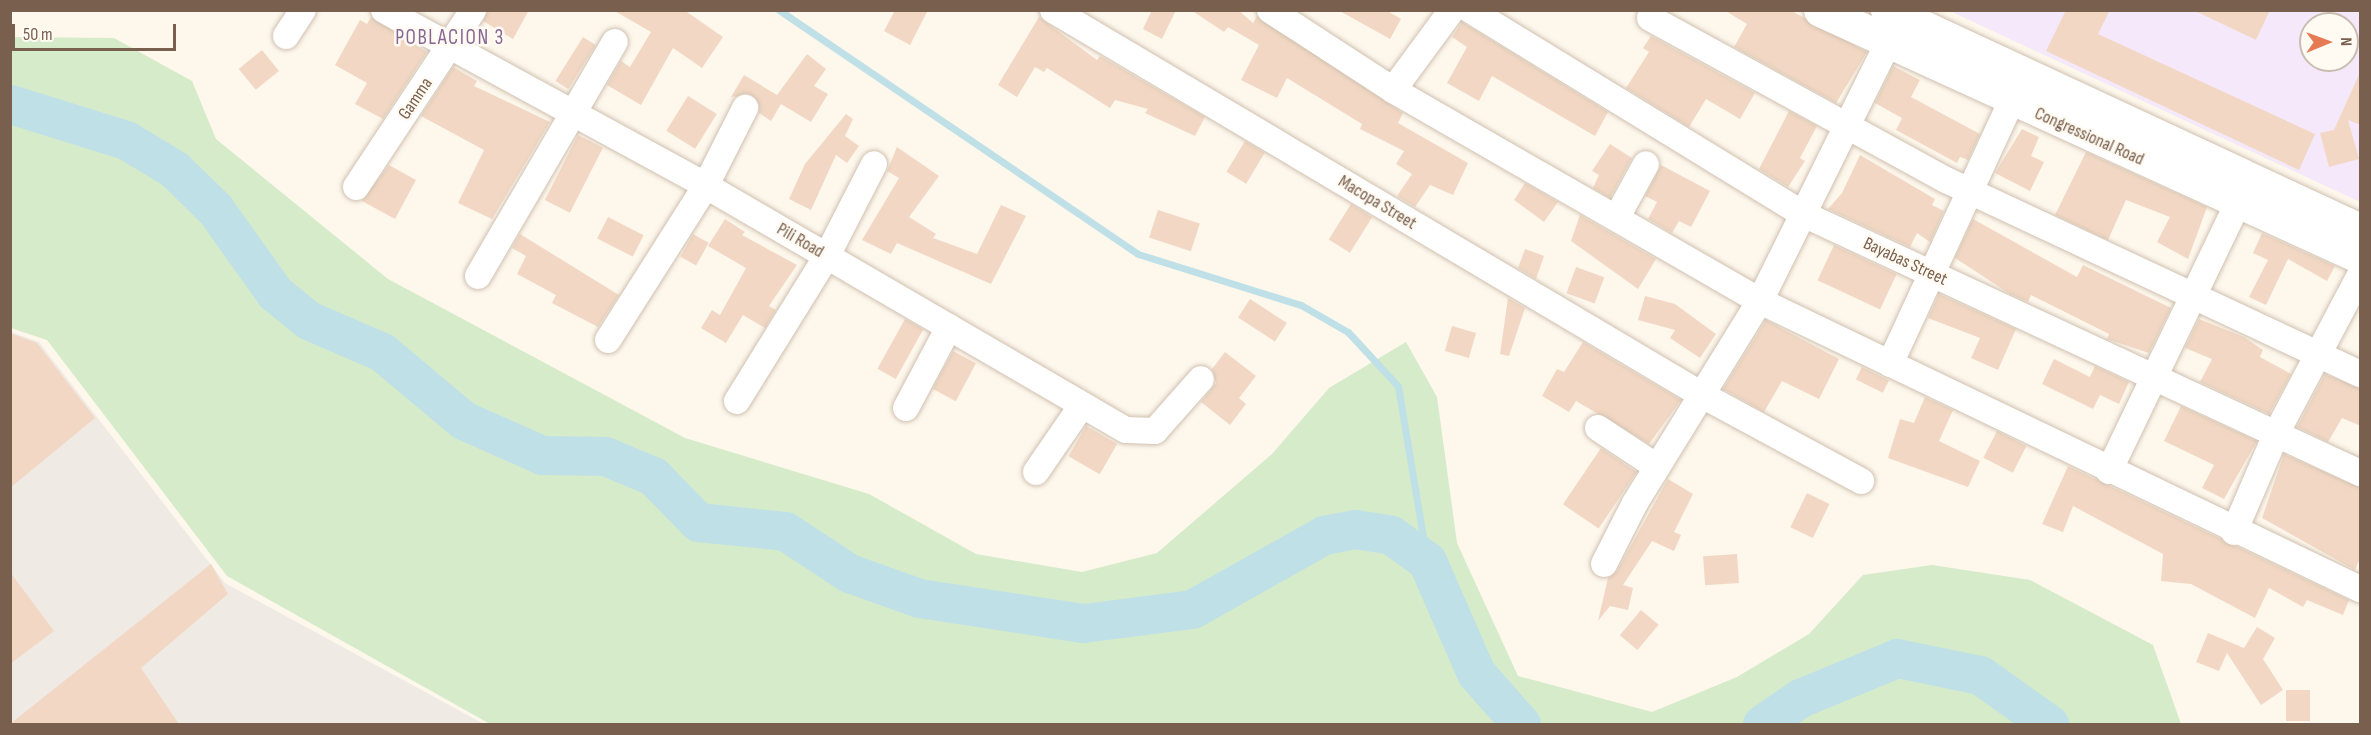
<!DOCTYPE html>
<html>
<head>
<meta charset="utf-8">
<style>
	body { margin:0 }
	#map { position:relative; width:2371px; height:735px; overflow:hidden; background:#fdf7ec; font-family:"Sofia Sans Condensed",sans-serif }
	div>[style] { position:absolute }
	[style*='--x'] { left:calc(var(--x)*1px); top:calc(var(--y)*1px); width:calc(var(--w)*1px); rotate:calc(var(--a)*1deg) }
	.industrial>* { inset:0; background:#efeae4 }
	.education>* { inset:0; background:#f4e8fa }
	.green>* { inset:0; background:#d6ebc9 }
	.stream>* { height:7px; margin:-3.5px; padding:0 3.5px; transform-origin:3.5px; border-radius:3.5px; background:#c0e0e7 }
	.river>* { height:39px; margin:-19.5px; padding:0 19.5px; transform-origin:19.5px; border-radius:19.5px; background:#c0e0e7 }
	.building>* { inset:0; background:#f2d8c4; transform-origin:0 0 }
	.roads { filter:drop-shadow(0 0 2px #d0c0b0) drop-shadow(0 0 2px #d0c0b0) }
	.street>* { height:26px; margin:-13px; padding:0 13px; transform-origin:13px; border-radius:13px; background:#fff }
	.secondary>* { height:33px; margin:-16.5px; padding:0 16.5px; transform-origin:16.5px; border-radius:16.5px; background:#fff }
	span { translate:-50% -50%; white-space:nowrap; text-align:center; line-height:1.15; -webkit-text-stroke:5px #fffbf3; paint-order:stroke }
	.street-label { font-size:18px; color:#795f4e }
	.quarter-label { font-size:21px; color:#876694; letter-spacing:1.5px }
	.frame { position:absolute; inset:0; border:12px solid #795f4e; pointer-events:none }
	.north { position:absolute; left:2299px; top:12px; width:60px; height:60px; box-sizing:border-box; background:#fffbf3; border:2px solid #c9bdb1; border-radius:50%; rotate:89deg; font-size:16px; font-weight:700; line-height:24px; text-align:center; color:#795f4e }
	.north::after { content:''; display:block; margin:auto; width:21px; height:27px; background:#e57a53; clip-path:polygon(50% 0,100% 100%,50% 72%,0 100%) }
	.scale { position:absolute; left:12px; top:24px; width:164px; height:27px; box-sizing:border-box; border:3px solid #795f4e; border-top:0; padding-left:8px; font-size:18px; line-height:21px; white-space:nowrap; color:#795f4e; -webkit-text-stroke:4px #fffbf3; paint-order:stroke }
</style>
</head>
<body>
<div id="map">
	<div class="industrial">
		<div style="clip-path:polygon(11px 332px,39px 342px,225px 583px,484px 724px,11px 724px)"></div>
	</div>
	<div class="education">
		<div style="clip-path:polygon(evenodd,1950px 11px,2360px 11px,2360px 202px,1950px 11px,2311px 24px,2347px 24px,2347px 60px,2311px 60px,2311px 24px)"></div>
	</div>
	<div class="green">
		<div style="clip-path:polygon(10px 37px,114px 38px,192px 81px,216px 139px,388px 279px,685px 438px,869px 494px,976px 554px,1082px 572px,1157px 553px,1272px 454px,1329px 388px,1406px 342px,1437px 397px,1457px 543px,1518px 676px,1652px 712px,1737px 677px,1809px 634px,1863px 575px,1932px 565px,2030px 580px,2153px 645px,2181px 724px,490px 724px,227px 576px,47px 340px,11px 328px)"></div>
	</div>
	<div class="stream">
		<div style="--x:779;--y:10;--w:434;--a:34.2"></div>
		<div style="--x:1138;--y:254;--w:171;--a:17.4"></div>
		<div style="--x:1301;--y:305;--w:54;--a:29.9"></div>
		<div style="--x:1348;--y:332;--w:74;--a:47.2"></div>
		<div style="--x:1398;--y:386;--w:177;--a:80.6"></div>
	</div>
	<div class="river">
		<div style="--x:10;--y:104;--w:121;--a:17.2"></div>
		<div style="--x:126;--y:140;--w:56;--a:31.1"></div>
		<div style="--x:174;--y:169;--w:57;--a:44.3"></div>
		<div style="--x:215;--y:209;--w:103;--a:54.5"></div>
		<div style="--x:275;--y:293;--w:43;--a:39.3"></div>
		<div style="--x:308;--y:320;--w:81;--a:23.4"></div>
		<div style="--x:382;--y:352;--w:106;--a:40"></div>
		<div style="--x:463;--y:420;--w:86;--a:23.9"></div>
		<div style="--x:542;--y:455;--w:63;--a:0.9"></div>
		<div style="--x:605;--y:456;--w:52;--a:22.6"></div>
		<div style="--x:653;--y:476;--w:64;--a:45.6"></div>
		<div style="--x:698;--y:522;--w:87;--a:5.9"></div>
		<div style="--x:785;--y:531;--w:77;--a:33.3"></div>
		<div style="--x:849;--y:573;--w:74;--a:19.7"></div>
		<div style="--x:919;--y:598;--w:166;--a:8.7"></div>
		<div style="--x:1083;--y:623;--w:110;--a:-7.3"></div>
		<div style="--x:1192;--y:609;--w:151;--a:-29.3"></div>
		<div style="--x:1324;--y:535;--w:32;--a:-11"></div>
		<div style="--x:1355;--y:529;--w:36;--a:9"></div>
		<div style="--x:1391;--y:535;--w:44;--a:35.8"></div>
		<div style="--x:1427;--y:561;--w:122;--a:66.4"></div>
		<div style="--x:1476;--y:673;--w:68;--a:48.6"></div>
		<div style="--x:1762;--y:724;--w:46;--a:-34.4"></div>
		<div style="--x:1800;--y:698;--w:105;--a:-22.4"></div>
		<div style="--x:1897;--y:658;--w:85;--a:11.6"></div>
		<div style="--x:1980;--y:675;--w:85;--a:35.4"></div>
	</div>
	<div class="building">
		<div style="clip-path:polygon(488px 10px,529px 10px,513px 39px,483px 21px)"></div>
		<div style="clip-path:polygon(613px 10px,684px 10px,723px 37px,702px 68px,673px 48px,641px 105px,607px 85px,621px 61px,630px 67px,651px 32px)"></div>
		<div style="clip-path:polygon(895px 10px,928px 10px,910px 45px,884px 31px)"></div>
		<div style="clip-path:polygon(1152px 10px,1176px 10px,1162px 39px,1143px 29px)"></div>
		<div style="clip-path:polygon(1191px 10px,1238px 10px,1253px 23px,1257px 16px,1403px 113px,1398px 123px,1468px 163px,1453px 195px,1430px 185px,1415px 207px,1397px 196px,1412px 174px,1396px 164px,1404px 151px,1360px 129px,1362px 124px,1287px 78px,1277px 98px,1241px 80px,1259px 45px,1228px 27px,1224px 32px)"></div>
		<div style="clip-path:polygon(1338px 10px,1386px 10px,1401px 19px,1390px 39px)"></div>
		<div style="clip-path:polygon(1724px 10px,1790px 10px,1867px 52px,1836px 103px,1734px 47px,1747px 24px)"></div>
		<div style="clip-path:polygon(2066px 10px,2110px 10px,2098px 34px,2315px 134px,2299px 170px,2046px 51px)"></div>
		<div style="clip-path:polygon(2193px 10px,2270px 10px,2256px 40px)"></div>
		<div style="clip-path:polygon(371px 17px,427px 52px,383px 119px,355px 104px,367px 83px,335px 65px,360px 20px,367px 24px)"></div>
		<div style="clip-path:polygon(1039px 17px,1097px 60px,1100px 56px,1205px 117px,1195px 136px,1145px 113px,1148px 109px,1115px 100px,1110px 108px,1047px 68px,1044px 72px,1035px 67px,1017px 97px,998px 85px)"></div>
		<div style="clip-path:polygon(1462px 22px,1608px 112px,1595px 136px,1492px 76px,1479px 101px,1447px 83px,1467px 47px,1452px 37px)"></div>
		<div style="clip-path:polygon(1651px 36px,1755px 93px,1740px 119px,1706px 99px,1689px 127px,1626px 88px,1649px 52px,1643px 48px)"></div>
		<div style="left:583px;top:37px;width:15px;height:52px;rotate:32deg"></div>
		<div style="left:262px;top:50px;width:27px;height:30px;rotate:51deg"></div>
		<div style="clip-path:polygon(807px 54px,826px 69px,814px 86px,828px 94px,811px 122px,781px 104px,771px 121px,759px 113px,752px 95px,731px 97px,744px 75px,777px 95px)"></div>
		<div style="clip-path:polygon(1893px 66px,1920px 80px,1911px 97px,1980px 134px,1968px 160px,1960px 157px,1957px 163px,1896px 130px,1902px 118px,1875px 103px)"></div>
		<div style="clip-path:polygon(453px 67px,477px 81px,474px 86px,550px 122px,492px 219px,458px 203px,484px 150px,421px 116px)"></div>
		<div style="clip-path:polygon(2361px 70px,2361px 125px,2348px 120px,2359px 159px,2329px 167px,2320px 133px,2334px 130px)"></div>
		<div style="left:688px;top:96px;width:34px;height:41px;rotate:32deg"></div>
		<div style="clip-path:polygon(1789px 111px,1817px 126px,1800px 158px,1805px 161px,1788px 187px,1759px 169px)"></div>
		<div style="clip-path:polygon(846px 114px,853px 119px,845px 136px,859px 146px,847px 163px,836px 155px,811px 210px,789px 199px,805px 164px)"></div>
		<div style="clip-path:polygon(2022px 129px,2039px 137px,2031px 156px,2044px 162px,2030px 191px,1995px 173px)"></div>
		<div style="left:578px;top:135px;width:28px;height:73px;rotate:27deg"></div>
		<div style="left:1245px;top:141px;width:23px;height:36px;rotate:31deg"></div>
		<div style="clip-path:polygon(1610px 144px,1632px 158px,1610px 198px,1593px 188px,1599px 175px,1592px 171px)"></div>
		<div style="clip-path:polygon(897px 147px,939px 176px,909px 217px,936px 234px,933px 238px,977px 254px,1001px 205px,1026px 216px,991px 284px,897px 243px,891px 254px,862px 240px,899px 178px,887px 171px)"></div>
		<div style="clip-path:polygon(2086px 152px,2207px 207px,2188px 259px,2157px 242px,2170px 217px,2126px 200px,2108px 240px,2055px 215px)"></div>
		<div style="clip-path:polygon(1860px 155px,1935px 199px,1932px 205px,1944px 211px,1930px 242px,1917px 233px,1910px 247px,1828px 209px,1842px 193px)"></div>
		<div style="clip-path:polygon(389px 165px,416px 180px,395px 219px,362px 201px)"></div>
		<div style="clip-path:polygon(1661px 165px,1710px 191px,1691px 227px,1679px 221px,1672px 233px,1648px 219px,1657px 202px,1645px 196px)"></div>
		<div style="clip-path:polygon(1525px 183px,1558px 202px,1544px 222px,1514px 200px)"></div>
		<div style="left:1351px;top:204px;width:25px;height:42px;rotate:32deg"></div>
		<div style="left:1158px;top:210px;width:44px;height:29px;rotate:18deg"></div>
		<div style="clip-path:polygon(1580px 215px,1656px 259px,1638px 289px,1571px 241px)"></div>
		<div style="left:608px;top:217px;width:40px;height:24px;rotate:27deg"></div>
		<div style="clip-path:polygon(725px 219px,745px 232px,742px 235px,797px 265px,769px 306px,776px 310px,765px 328px,743px 315px,726px 343px,701px 328px,712px 310px,720px 315px,746px 268px,708px 246px)"></div>
		<div style="clip-path:polygon(1973px 219px,2077px 277px,2083px 265px,2171px 308px,2149px 353px,2107px 339px,2109px 334px,2031px 295px,2028px 302px,2010px 294px,1955px 258px)"></div>
		<div style="clip-path:polygon(2262px 233px,2335px 266px,2327px 281px,2288px 259px,2266px 305px,2249px 297px,2268px 260px,2253px 253px)"></div>
		<div style="clip-path:polygon(520px 234px,619px 295px,598px 327px,552px 303px,556px 295px,517px 274px,526px 256px,512px 248px)"></div>
		<div style="left:693px;top:234px;width:18px;height:26px;rotate:29deg"></div>
		<div style="left:1834px;top:245px;width:69px;height:39px;rotate:25deg"></div>
		<div style="clip-path:polygon(1525px 249px,1544px 256px,1536px 279px,1518px 268px)"></div>
		<div style="left:1576px;top:267px;width:30px;height:28px;rotate:20deg"></div>
		<div style="clip-path:polygon(1939px 294px,2016px 329px,1998px 370px,1971px 358px,1980px 338px,1928px 318px)"></div>
		<div style="clip-path:polygon(1645px 296px,1675px 304px,1716px 334px,1700px 358px,1670px 338px,1675px 330px,1638px 320px)"></div>
		<div style="clip-path:polygon(1508px 298px,1525px 308px,1509px 356px,1500px 354px)"></div>
		<div style="left:1250px;top:299px;width:44px;height:22px;rotate:33deg"></div>
		<div style="left:905px;top:319px;width:21px;height:57px;rotate:29deg"></div>
		<div style="clip-path:polygon(2199px 319px,2244px 337px,2263px 350px,2260px 357px,2291px 374px,2269px 414px,2200px 382px,2212px 359px,2185px 348px)"></div>
		<div style="clip-path:polygon(1766px 320px,1839px 359px,1819px 399px,1782px 381px,1764px 412px,1723px 389px)"></div>
		<div style="left:1452px;top:326px;width:25px;height:26px;rotate:16deg"></div>
		<div style="clip-path:polygon(10px 333px,37px 343px,95px 418px,10px 488px)"></div>
		<div style="clip-path:polygon(1583px 342px,1681px 400px,1649px 444px,1576px 401px,1569px 412px,1542px 396px,1557px 369px,1564px 372px)"></div>
		<div style="left:953px;top:351px;width:26px;height:43px;rotate:28deg"></div>
		<div style="clip-path:polygon(1225px 352px,1256px 376px,1239px 398px,1246px 404px,1230px 425px,1201px 402px,1216px 383px,1212px 369px)"></div>
		<div style="clip-path:polygon(2054px 359px,2090px 377px,2095px 366px,2129px 382px,2119px 404px,2100px 395px,2093px 409px,2042px 384px)"></div>
		<div style="left:1862px;top:367px;width:30px;height:14px;rotate:26deg"></div>
		<div style="clip-path:polygon(2325px 374px,2361px 389px,2361px 426px,2342px 418px,2328px 442px,2297px 427px)"></div>
		<div style="clip-path:polygon(1925px 397px,1953px 410px,1939px 441px,1980px 461px,1968px 487px,1888px 458px,1900px 419px,1914px 423px)"></div>
		<div style="clip-path:polygon(2181px 406px,2257px 441px,2224px 499px,2202px 488px,2214px 465px,2164px 441px)"></div>
		<div style="left:1086px;top:426px;width:36px;height:35px;rotate:30deg"></div>
		<div style="left:1997px;top:431px;width:33px;height:30px;rotate:27deg"></div>
		<div style="left:1601px;top:448px;width:43px;height:68px;rotate:34deg"></div>
		<div style="clip-path:polygon(2284px 454px,2361px 488px,2361px 556px,2355px 570px,2262px 518px)"></div>
		<div style="clip-path:polygon(2068px 466px,2349px 600px,2343px 615px,2307px 600px,2303px 607px,2269px 588px,2255px 618px,2191px 584px,2161px 581px,2163px 554px,2073px 506px,2063px 532px,2042px 524px)"></div>
		<div style="clip-path:polygon(1668px 479px,1693px 494px,1674px 532px,1681px 535px,1674px 551px,1652px 541px,1623px 585px,1633px 588px,1628px 610px,1610px 606px,1598px 621px,1608px 578px,1617px 571px)"></div>
		<div style="left:1807px;top:493px;width:25px;height:38px;rotate:26deg"></div>
		<div style="left:1737px;top:554px;width:29px;height:34px;rotate:86deg"></div>
		<div style="clip-path:polygon(211px 564px,228px 594px,141px 668px,179px 724px,10px 724px)"></div>
		<div style="clip-path:polygon(10px 572px,54px 631px,10px 664px)"></div>
		<div style="left:1641px;top:610px;width:23px;height:33px;rotate:40deg"></div>
		<div style="clip-path:polygon(2257px 627px,2275px 638px,2263px 659px,2283px 690px,2261px 705px,2227px 653px,2219px 671px,2196px 662px,2208px 633px,2244px 648px)"></div>
		<div style="left:2286px;top:690px;width:24px;height:31px"></div>
	</div>
	<div class="roads">
		<div class="street">
			<div style="--x:384;--y:10;--w:355;--a:28.6"></div>
			<div style="--x:696;--y:180;--w:497;--a:30.2"></div>
			<div style="--x:1126;--y:430;--w:29;--a:2"></div>
			<div style="--x:1155;--y:431;--w:69;--a:-48.5"></div>
			<div style="--x:1053;--y:10;--w:755;--a:30.68"></div>
			<div style="--x:1702;--y:395;--w:181;--a:28.4"></div>
			<div style="--x:1270;--y:10;--w:147;--a:33"></div>
			<div style="--x:1393;--y:90;--w:423;--a:29.9"></div>
			<div style="--x:1760;--y:301;--w:666;--a:25.64"></div>
			<div style="--x:1470;--y:10;--w:391;--a:31.5"></div>
			<div style="--x:1803;--y:214;--w:614;--a:24.94"></div>
			<div style="--x:1650;--y:18;--w:337;--a:28.7"></div>
			<div style="--x:1946;--y:180;--w:457;--a:25.1"></div>
			<div style="--x:286;--y:36;--w:31;--a:-57"></div>
			<div style="--x:1393;--y:90;--w:99;--a:-53.6"></div>
			<div style="--x:356;--y:187;--w:212;--a:-56.5"></div>
			<div style="--x:1617;--y:217;--w:60;--a:-61.3"></div>
			<div style="--x:478;--y:276;--w:271;--a:-59.7"></div>
			<div style="--x:608;--y:340;--w:181;--a:-57.6"></div>
			<div style="--x:705;--y:187;--w:89;--a:-63.1"></div>
			<div style="--x:1890;--y:364;--w:289;--a:-65.2"></div>
			<div style="--x:737;--y:401;--w:171;--a:-58.2"></div>
			<div style="--x:827;--y:256;--w:103;--a:-62.9"></div>
			<div style="--x:906;--y:408;--w:92;--a:-62"></div>
			<div style="--x:1598;--y:428;--w:71;--a:33.5"></div>
			<div style="--x:2109;--y:471;--w:297;--a:-64.3"></div>
			<div style="--x:1036;--y:472;--w:81;--a:-55.5"></div>
			<div style="--x:2234;--y:532;--w:109;--a:-66.7"></div>
			<div style="--x:2277;--y:432;--w:178;--a:-62.1"></div>
			<div style="--x:1604;--y:564;--w:68;--a:-63.1"></div>
			<div style="--x:1635;--y:503;--w:238;--a:-58.3"></div>
			<div style="--x:1760;--y:301;--w:306;--a:-63.6"></div>
		</div>
		<div class="secondary">
			<div style="--x:1820;--y:10;--w:594;--a:24.58"></div>
			<div style="--x:1887;--y:10;--w:522;--a:24.94"></div>
		</div>
	</div>
	<div class="street-label">
		<span style="left:416px;top:99px;rotate:-56deg">Gamma</span>
		<span style="left:2089px;top:137px;rotate:24deg">Congressional Road</span>
		<span style="left:1377px;top:203px;rotate:31deg">Macopa Street</span>
		<span style="left:800px;top:241px;rotate:30deg">Pili Road</span>
		<span style="left:1905px;top:262px;rotate:25deg">Bayabas Street</span>
	</div>
	<div class="quarter-label">
		<span style="left:450px;top:38px">POBLACION 3</span>
	</div>
	<div class="frame"></div>
	<div class="north">N</div>
	<div class="scale">50 m</div>
</div>
</body>
</html>
